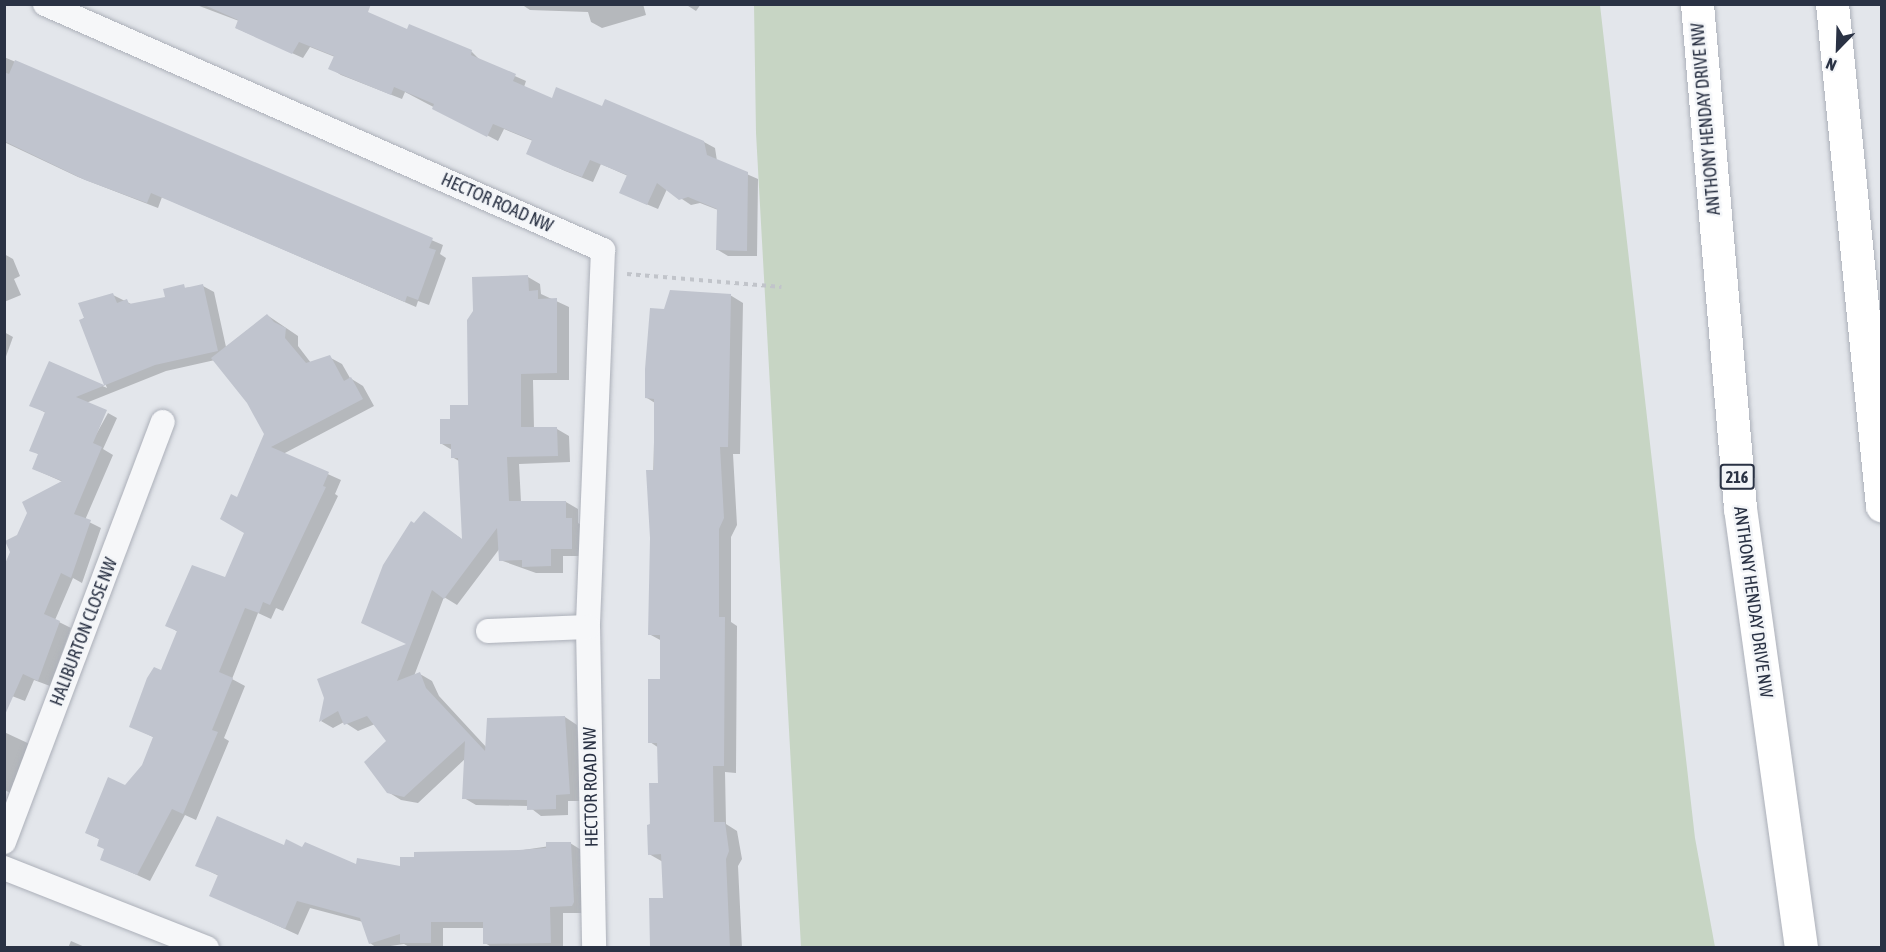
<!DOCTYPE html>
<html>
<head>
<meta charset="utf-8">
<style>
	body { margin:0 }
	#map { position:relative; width:1886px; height:952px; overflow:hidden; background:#e3e6eb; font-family:"Asap Condensed",sans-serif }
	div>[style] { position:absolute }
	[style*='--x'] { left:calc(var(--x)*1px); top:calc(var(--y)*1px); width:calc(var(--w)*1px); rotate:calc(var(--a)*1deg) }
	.green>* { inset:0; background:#c7d5c4 }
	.shadow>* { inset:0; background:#0003 }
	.building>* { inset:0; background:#c0c4ce }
	.path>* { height:4px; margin-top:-2px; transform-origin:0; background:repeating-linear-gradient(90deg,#c1c4ca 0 4.5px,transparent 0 9px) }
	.roads { filter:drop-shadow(0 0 2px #acb0b9) drop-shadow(0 0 2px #acb0b9) }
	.minor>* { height:24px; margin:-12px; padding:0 12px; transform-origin:12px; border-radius:12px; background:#f6f7f9 }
	.highway>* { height:33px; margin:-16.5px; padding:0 16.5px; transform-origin:16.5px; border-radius:16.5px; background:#fff }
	span { translate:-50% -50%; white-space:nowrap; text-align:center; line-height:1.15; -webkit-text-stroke:5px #f3f5f8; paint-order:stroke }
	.shield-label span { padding:2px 4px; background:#f3f5f8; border:2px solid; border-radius:4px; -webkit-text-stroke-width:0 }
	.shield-label { font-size:16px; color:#2a3244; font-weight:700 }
	.street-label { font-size:18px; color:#2a3244 }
	.frame { position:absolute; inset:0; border:6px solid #2a3244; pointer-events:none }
	.north { position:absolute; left:1808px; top:18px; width:60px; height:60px; -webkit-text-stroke:4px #f3f5f8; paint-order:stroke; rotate:203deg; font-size:16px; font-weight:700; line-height:24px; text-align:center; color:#2a3244 }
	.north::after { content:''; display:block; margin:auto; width:21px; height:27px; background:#2a3244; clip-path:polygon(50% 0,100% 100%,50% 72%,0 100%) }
</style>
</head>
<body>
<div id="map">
	<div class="green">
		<div style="clip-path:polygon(754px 5px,1600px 5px,1695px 838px,1715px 947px,801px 947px,756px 133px)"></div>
	</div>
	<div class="shadow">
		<div style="clip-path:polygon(194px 4px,346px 4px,408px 31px,410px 26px,472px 52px,481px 61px,526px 81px,524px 87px,553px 100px,603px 108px,704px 142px,715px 148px,717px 161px,758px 179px,757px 256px,728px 256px,718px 250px,718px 210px,700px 203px,691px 205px,667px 189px,658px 209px,632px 198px,628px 176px,601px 164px,593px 182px,565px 171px,528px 154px,533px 141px,504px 129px,498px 141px,405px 92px,402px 99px,341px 75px,330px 68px,335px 57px,310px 47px,303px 58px,236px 28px,239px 21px)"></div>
		<div style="clip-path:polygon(521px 4px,643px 4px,646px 15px,602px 28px,591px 22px,588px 12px,530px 10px)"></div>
		<div style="clip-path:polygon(685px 4px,701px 4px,696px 11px)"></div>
		<div style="clip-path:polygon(4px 57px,443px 245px,440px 254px,446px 258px,429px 305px,418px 301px,416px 307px,162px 197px,158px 208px,78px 177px,4px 142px)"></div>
		<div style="clip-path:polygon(4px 254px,13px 259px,20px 276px,14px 279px,21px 295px,4px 302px)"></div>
		<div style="clip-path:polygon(528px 277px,540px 284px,541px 294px,569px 307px,569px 380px,533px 380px,534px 429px,557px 429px,569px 436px,570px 462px,519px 464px,521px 502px,566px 502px,578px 509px,578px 523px,584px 527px,584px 556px,563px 556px,563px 573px,536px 573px,500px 560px,500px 548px,457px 605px,444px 597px,414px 676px,420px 674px,432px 681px,439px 696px,487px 748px,565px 717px,577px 725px,582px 801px,568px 801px,568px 815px,541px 816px,528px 806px,476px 805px,464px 798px,466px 758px,418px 803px,401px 800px,388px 792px,388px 741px,375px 724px,358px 731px,344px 722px,333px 728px,321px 721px,408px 644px,415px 525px,424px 513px,463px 540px,459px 461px,452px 457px,452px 450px,442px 444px,452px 420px,470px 407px)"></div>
		<div style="clip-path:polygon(203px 286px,214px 292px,226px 347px,267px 315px,298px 336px,298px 346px,311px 363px,329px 357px,342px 364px,350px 378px,363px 386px,374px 406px,283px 454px,341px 480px,335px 494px,338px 496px,283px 611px,276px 608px,271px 619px,258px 613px,232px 679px,245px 686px,224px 738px,229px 741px,196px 820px,185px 815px,150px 881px,102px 859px,106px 850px,101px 840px,87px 833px,143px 766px,155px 738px,131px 726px,162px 672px,178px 632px,167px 625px,226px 579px,246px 532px,238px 499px,266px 434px,248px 402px,215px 360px,166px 371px,86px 403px,88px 449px,108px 413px,117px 418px,103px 449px,113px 455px,85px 520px,101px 528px,82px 583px,73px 578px,55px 620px,71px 628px,50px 686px,34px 680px,25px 701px,4px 693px,19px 536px,63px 482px,34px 469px,40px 455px,31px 450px,46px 413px,31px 405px,50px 362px,107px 388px,80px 321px,113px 295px,133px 305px,166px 298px,165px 290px)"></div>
		<div style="clip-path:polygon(730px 295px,743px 303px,740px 454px,733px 454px,737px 525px,731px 537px,731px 622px,737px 626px,736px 773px,725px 772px,726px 824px,737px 831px,742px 859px,738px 866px,742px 948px,652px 948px,665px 899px,663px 862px,649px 854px,651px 784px,660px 784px,659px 748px,650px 742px,661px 680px,662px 641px,649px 634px,655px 403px,647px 398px,665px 311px)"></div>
		<div style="clip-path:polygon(4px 332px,13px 337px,4px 362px)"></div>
		<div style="clip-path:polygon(4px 732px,34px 746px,13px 794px,4px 790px)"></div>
		<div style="clip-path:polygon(570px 843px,583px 851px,585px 913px,563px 913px,563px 948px,493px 948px,485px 943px,485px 928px,443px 928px,443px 948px,411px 948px,404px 944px,377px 948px,370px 943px,363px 922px,310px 908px,298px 935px,211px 895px,219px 876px,197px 865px,285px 847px,357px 866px,402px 868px)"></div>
		<div style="clip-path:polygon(71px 941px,87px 948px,68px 948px)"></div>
	</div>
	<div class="building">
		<div style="clip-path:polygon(202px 4px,371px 4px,368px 12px,407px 29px,409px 24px,472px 50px,471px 55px,516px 74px,513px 81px,552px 98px,556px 87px,602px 106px,605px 99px,704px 141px,707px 155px,748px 172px,747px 251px,716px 250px,717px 209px,688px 197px,679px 200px,657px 183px,647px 205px,619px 193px,627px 175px,590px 160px,582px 177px,553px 166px,526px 154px,532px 140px,493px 124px,487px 137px,432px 109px,434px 104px,394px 87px,391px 95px,328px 69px,334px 56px,299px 42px,292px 54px,235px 28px,238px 20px)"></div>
		<div style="clip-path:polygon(15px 60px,433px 238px,429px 248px,436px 250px,418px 300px,407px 296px,405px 302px,151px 193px,147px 203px,85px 180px,4px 141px,4px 72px,9px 74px)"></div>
		<div style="clip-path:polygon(528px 275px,529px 291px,538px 290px,538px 299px,557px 298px,557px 373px,521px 374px,521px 427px,557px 427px,558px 456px,507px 457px,509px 501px,566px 501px,566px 518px,572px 518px,572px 549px,551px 549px,551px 566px,522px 567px,522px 560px,499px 561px,497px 528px,444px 599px,432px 590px,397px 681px,420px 672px,426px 688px,485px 751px,487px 718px,565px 716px,570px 794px,556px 795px,556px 809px,527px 810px,527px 800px,462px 799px,465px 741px,404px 797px,387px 793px,364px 762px,386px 741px,367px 716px,344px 725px,338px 711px,319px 722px,324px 698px,317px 679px,406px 644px,361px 623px,383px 565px,411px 521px,414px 523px,424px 511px,462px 539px,458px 458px,451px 458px,451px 444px,440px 444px,440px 419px,450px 419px,450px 405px,468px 405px,467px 320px,473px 311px,472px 277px)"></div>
		<div style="clip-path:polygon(184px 284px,185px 288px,203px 284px,218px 351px,155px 365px,76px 397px,107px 410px,93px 443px,102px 447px,74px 514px,91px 520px,71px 578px,61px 573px,44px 614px,60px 621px,38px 681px,23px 674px,4px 717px,4px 566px,10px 552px,5px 541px,17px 535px,27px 513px,22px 502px,62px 481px,32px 469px,38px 454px,29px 451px,45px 412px,29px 406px,49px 361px,104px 385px,79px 320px,84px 318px,78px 303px,113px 293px,117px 303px,127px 299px,129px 304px,165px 297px,163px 289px)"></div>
		<div style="clip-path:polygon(670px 290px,731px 294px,728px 447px,720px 447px,724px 518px,719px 529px,719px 617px,725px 617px,724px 766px,713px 766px,714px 822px,725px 822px,729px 851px,726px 859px,730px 948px,650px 948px,649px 898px,663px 898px,661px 854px,648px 855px,647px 825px,650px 824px,649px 783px,658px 783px,657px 743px,648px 743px,648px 679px,660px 679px,660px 635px,648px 635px,650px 538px,646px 470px,654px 470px,654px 399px,645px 398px,645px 369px,650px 308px,664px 309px)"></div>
		<div style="clip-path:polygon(267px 314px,274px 322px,286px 328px,285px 338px,306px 363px,330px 355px,344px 381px,351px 377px,363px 399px,271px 447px,329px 472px,323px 486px,326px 487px,270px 605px,263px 602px,259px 613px,245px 608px,219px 672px,233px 678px,212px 730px,218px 732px,183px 814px,172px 809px,137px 875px,100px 860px,104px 849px,97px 846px,99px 839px,85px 833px,108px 777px,125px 785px,142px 765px,153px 737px,129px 727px,147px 678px,154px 667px,161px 670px,177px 631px,165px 626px,192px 565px,225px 577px,244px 533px,220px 519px,231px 494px,237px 497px,264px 434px,247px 403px,211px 358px)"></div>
		<div style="clip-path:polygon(217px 816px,284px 845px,286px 839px,302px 847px,305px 842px,356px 864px,357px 858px,400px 866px,400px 857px,414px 857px,414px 852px,519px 850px,546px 848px,546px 842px,571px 842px,574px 902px,572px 906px,550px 907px,551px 943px,483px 944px,483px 922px,431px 922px,431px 943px,400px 943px,400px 934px,369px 944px,360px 918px,297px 901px,285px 929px,209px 896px,218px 875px,195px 866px)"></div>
	</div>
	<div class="path">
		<div style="--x:627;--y:274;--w:155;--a:4.8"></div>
	</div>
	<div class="roads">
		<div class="minor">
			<div style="--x:45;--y:4;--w:610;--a:23.79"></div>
			<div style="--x:603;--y:250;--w:377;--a:92.3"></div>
			<div style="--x:588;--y:627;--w:321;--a:88.9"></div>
			<div style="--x:488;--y:631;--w:100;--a:-2.3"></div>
			<div style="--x:4;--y:842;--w:449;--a:-69.3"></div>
			<div style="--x:4;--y:868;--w:218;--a:21.5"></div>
		</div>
		<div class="highway">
			<div style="--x:1697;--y:4;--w:506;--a:85.12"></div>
			<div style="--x:1740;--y:508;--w:444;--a:82.1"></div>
			<div style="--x:1832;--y:4;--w:504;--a:84.31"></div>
		</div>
	</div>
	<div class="shield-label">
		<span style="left:1737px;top:477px">216</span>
	</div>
	<div class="street-label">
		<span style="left:1706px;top:119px;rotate:-95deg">ANTHONY HENDAY DRIVE NW</span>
		<span style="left:497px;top:203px;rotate:24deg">HECTOR ROAD NW</span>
		<span style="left:1753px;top:602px;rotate:82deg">ANTHONY HENDAY DRIVE NW</span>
		<span style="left:84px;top:632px;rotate:-69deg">HALIBURTON CLOSE NW</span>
		<span style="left:591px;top:787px;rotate:-91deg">HECTOR ROAD NW</span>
	</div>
	<div class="frame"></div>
	<div class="north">N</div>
</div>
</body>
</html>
